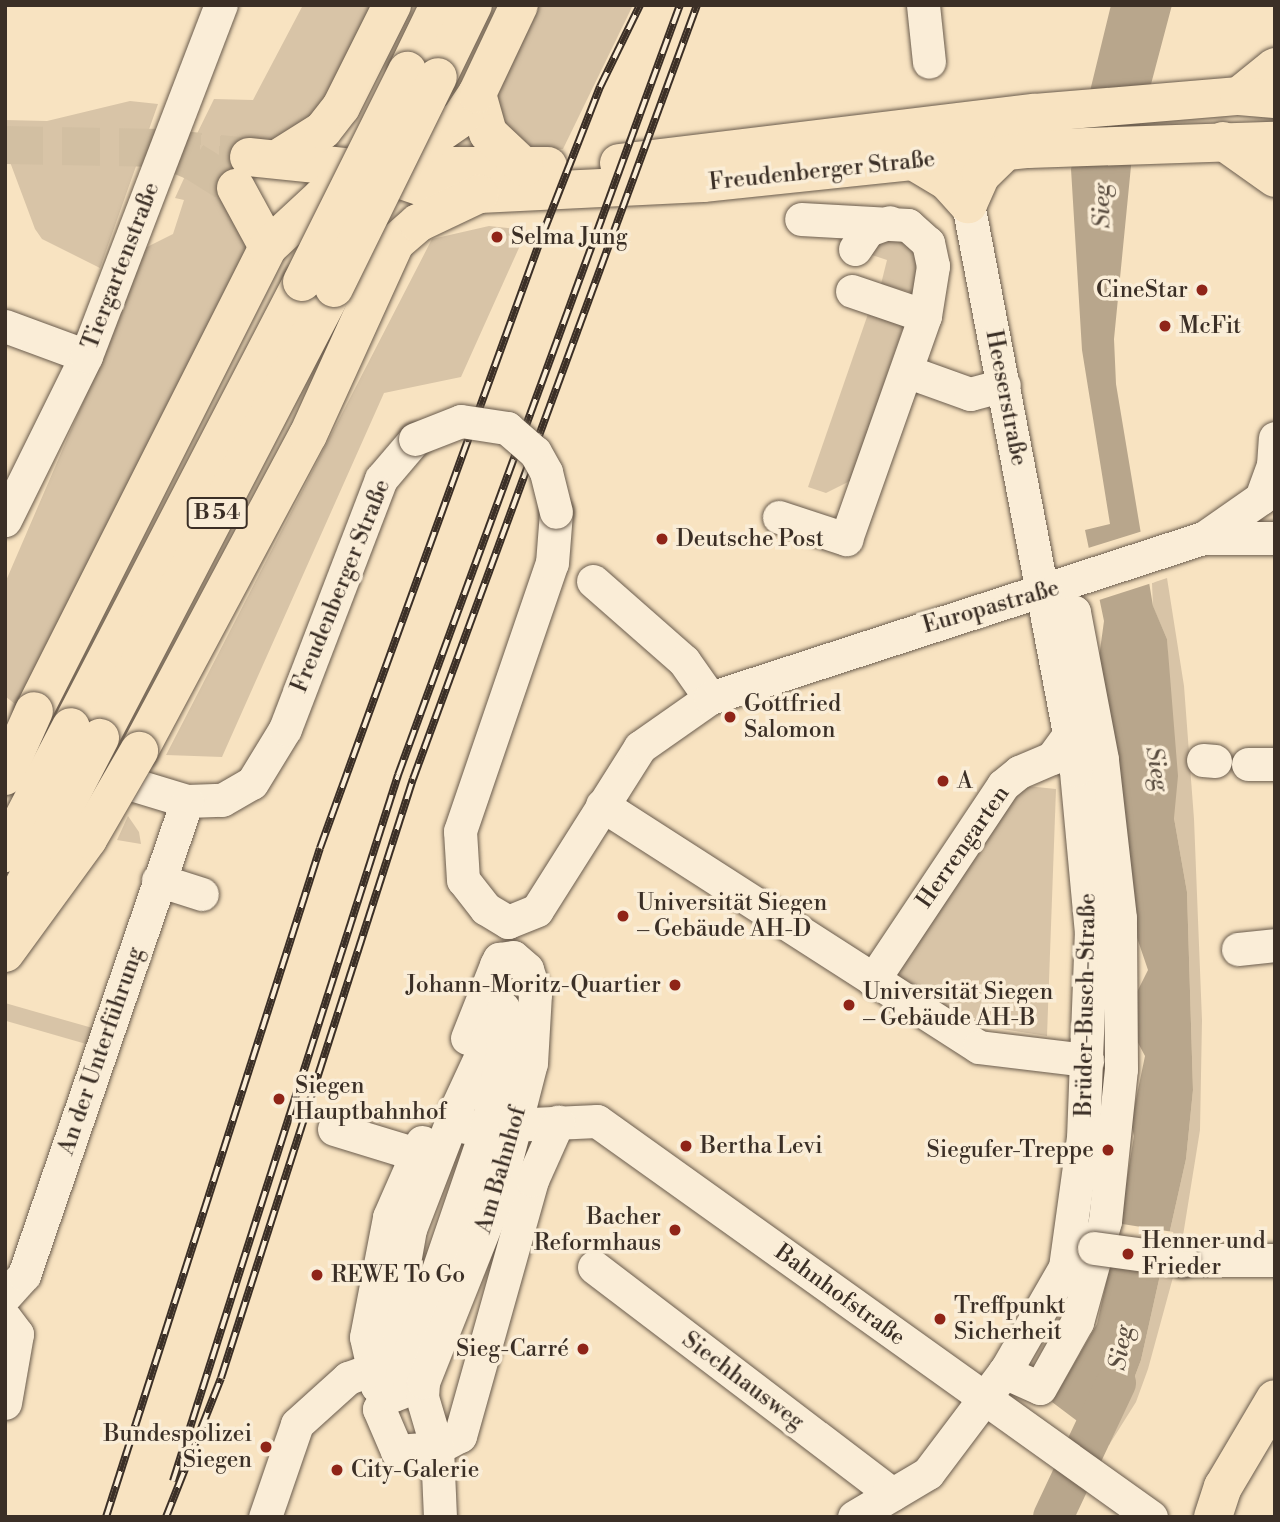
<!DOCTYPE html>
<html>
<head>
<meta charset="utf-8">
<style>
	body { margin:0 }
	#map { position:relative; width:1280px; height:1522px; overflow:hidden; background:#f8e3c1; font-family:"Libre Bodoni",serif }
	div>[style] { position:absolute }
	[style*='--x'] { left:calc(var(--x)*1px); top:calc(var(--y)*1px); width:calc(var(--w)*1px); rotate:calc(var(--a)*1deg) }
	.green>* { inset:0; background:#d8c4a7; transform-origin:0 0 }
	.water>* { inset:0; background:#b8a68c }
	.pier>* { inset:0; background:#f8e3c1; transform-origin:0 0 }
	.river>* { height:40px; margin:-20px; padding:0 20px; transform-origin:20px; border-radius:20px; background:#b8a68c }
	.major-tunnel>* { height:38px; margin-top:-19px; transform-origin:0; background:repeating-linear-gradient(90deg,#d2bfa2 0 38px,transparent 0 57px) }
	.highway-tunnel>* { height:38px; margin-top:-19px; transform-origin:0; background:repeating-linear-gradient(90deg,#d2bfa2 0 38px,transparent 0 57px) }
	.roads { filter:drop-shadow(0 0 2px #6a5c4d) drop-shadow(0 0 2px #6a5c4d) }
	.minor>* { height:33px; margin:-16.5px; padding:0 16.5px; transform-origin:16.5px; border-radius:16.5px; background:#faedd7 }
	.major>* { height:38px; margin:-19px; padding:0 19px; transform-origin:19px; border-radius:19px; background:#f8e3c1 }
	.highway>* { height:38px; margin:-19px; padding:0 19px; transform-origin:19px; border-radius:19px; background:#f8e3c1 }
	.rail>* { height:8px; margin-top:-4px; transform-origin:0; background:repeating-linear-gradient(90deg,#faedd7 0 16px,#3b2f26 0 32px); box-sizing:border-box; border-block:2px solid #3b2f26 }
	.bridges { filter:drop-shadow(0 0 2px #6a5c4d) drop-shadow(0 0 2px #6a5c4d) }
	.minor-bridge>* { height:33px; margin:-16.5px; padding:0 16.5px; transform-origin:16.5px; border-radius:16.5px; background:#faedd7 }
	.highway-bridge>* { height:38px; margin:-19px; padding:0 19px; transform-origin:19px; border-radius:19px; background:#f8e3c1 }
	.dots>* { width:19px; height:19px; translate:-50% -50%; box-sizing:border-box; border:4px solid #faedd7; border-radius:50% }
	span { translate:-50% -50%; white-space:nowrap; text-align:center; line-height:1.15; -webkit-text-stroke:7px #faedd7; paint-order:stroke }
	.shield-label span { padding:2px 5px; background:#faedd7; border:2px solid; border-radius:5px; -webkit-text-stroke-width:0 }
	.shield-label { font-size:21px; color:#3b2f26; font-weight:700 }
	.street-label { font-size:23px; color:#3b2f26 }
	.poi-label { font-size:23px; color:#3b2f26 }
	.left { translate:0 -50%; text-align:left }
	.right { translate:-100% -50%; text-align:right }
	.water-label { font-size:24px; color:#5a4d40; font-style:italic }
	.frame { position:absolute; inset:0; border:7px solid #3b2f26; pointer-events:none }
</style>
</head>
<body>
<div id="map">
	<div class="green">
		<div style="clip-path:polygon(303px 5px,374px 5px,308px 136px,256px 146px,227px 206px,249px 248px,20px 708px,5px 696px,5px 583px,102px 358px,143px 249px,173px 234px,184px 200px,175px 198px,191px 163px,187px 154px,214px 99px,253px 100px)"></div>
		<div style="clip-path:polygon(538px 5px,633px 5px,563px 149px,533px 148px,503px 123px,496px 91px)"></div>
		<div style="clip-path:polygon(130px 101px,158px 104px,100px 268px,42px 239px,35px 229px,10px 162px,5px 162px,5px 120px,47px 121px)"></div>
		<div style="clip-path:polygon(489px 226px,527px 230px,461px 377px,384px 393px,222px 757px,166px 755px,432px 239px)"></div>
		<div style="clip-path:polygon(880px 240px,905px 240px,919px 259px,913px 293px,881px 284px,887px 260px,869px 254px)"></div>
		<div style="clip-path:polygon(869px 311px,903px 324px,903px 328px,850px 481px,826px 493px,808px 487px)"></div>
		<div style="clip-path:polygon(1167px 578px,1184px 686px,1194px 819px,1202px 1020px,1200px 1130px,1181px 1248px,1148px 1369px,1136px 1402px,1109px 1445px,1141px 1360px,1186px 1159px,1193px 1090px,1187px 892px,1174px 818px,1167px 639px,1153px 607px,1152px 583px)"></div>
		<div style="clip-path:polygon(1017px 785px,1056px 789px,1047px 1036px,962px 1023px,889px 979px)"></div>
		<div style="clip-path:polygon(128px 816px,139px 832px,141px 844px,117px 840px)"></div>
		<div style="left:5px;top:1003px;width:92px;height:17px;rotate:16deg"></div>
	</div>
	<div class="water">
		<div style="clip-path:polygon(1111px 5px,1172px 5px,1132px 156px,1114px 339px,1116px 384px,1153px 606px,1167px 639px,1178px 776px,1174px 818px,1187px 892px,1193px 1090px,1186px 1159px,1141px 1360px,1109px 1445px,1052px 1402px,1097px 1324px,1120px 1220px,1134px 1136px,1131px 1123px,1145px 1056px,1136px 1039px,1135px 996px,1148px 970px,1130px 917px,1098px 665px,1104px 621px,1085px 530px,1110px 524px,1082px 350px,1071px 169px)"></div>
	</div>
	<div class="pier">
		<div style="clip-path:polygon(1146px 530px,1155px 582px,1096px 601px,1085px 549px)"></div>
		<div style="left:1116px;top:1223px;width:58px;height:44px;rotate:9deg"></div>
	</div>
	<div class="river">
		<div style="--x:1053;--y:1517;--w:148;--a:-64.8"></div>
	</div>
	<div class="major-tunnel">
		<div style="--x:5;--y:145;--w:157;--a:1.1"></div>
		<div style="--x:162;--y:148;--w:87;--a:5.9"></div>
	</div>
	<div class="highway-tunnel">
		<div style="--x:162;--y:148;--w:34;--a:23"></div>
		<div style="--x:193;--y:161;--w:51;--a:32.1"></div>
	</div>
	<div class="roads">
		<div class="minor">
			<div style="--x:923;--y:5;--w:57;--a:84"></div>
			<div style="--x:855;--y:249;--w:23;--a:-56"></div>
			<div style="--x:868;--y:230;--w:23;--a:-20"></div>
			<div style="--x:852;--y:291;--w:77;--a:18.9"></div>
			<div style="--x:5;--y:326;--w:86;--a:20.3"></div>
			<div style="--x:906;--y:371;--w:68;--a:19.8"></div>
			<div style="--x:970;--y:394;--w:35;--a:-15"></div>
			<div style="--x:779;--y:517;--w:71;--a:18.2"></div>
			<div style="--x:846;--y:539;--w:237;--a:-70.5"></div>
			<div style="--x:925;--y:316;--w:51;--a:-80.9"></div>
			<div style="--x:933;--y:266;--w:24;--a:-102"></div>
			<div style="--x:928;--y:243;--w:27;--a:-138"></div>
			<div style="--x:908;--y:225;--w:107;--a:-176.8"></div>
			<div style="--x:5;--y:520;--w:183;--a:-63.7"></div>
			<div style="--x:86;--y:356;--w:376;--a:-69"></div>
			<div style="--x:1205;--y:537;--w:68;--a:-34.9"></div>
			<div style="--x:1261;--y:498;--w:35;--a:-70"></div>
			<div style="--x:1273;--y:465;--w:27;--a:-86"></div>
			<div style="--x:593;--y:581;--w:121;--a:41.3"></div>
			<div style="--x:684;--y:661;--w:45;--a:54.9"></div>
			<div style="--x:1203;--y:760;--w:12;--a:5"></div>
			<div style="--x:1248;--y:764;--w:27;--a:0"></div>
			<div style="--x:98;--y:774;--w:93;--a:16.9"></div>
			<div style="--x:187;--y:801;--w:35;--a:-2"></div>
			<div style="--x:222;--y:800;--w:34;--a:-30"></div>
			<div style="--x:252;--y:783;--w:63;--a:-58.6"></div>
			<div style="--x:285;--y:729;--w:268;--a:-69"></div>
			<div style="--x:381;--y:479;--w:52;--a:-49.6"></div>
			<div style="--x:602;--y:805;--w:448;--a:32.7"></div>
			<div style="--x:979;--y:1047;--w:109;--a:6.9"></div>
			<div style="--x:158;--y:880;--w:46;--a:17.7"></div>
			<div style="--x:508;--y:922;--w:31;--a:-22"></div>
			<div style="--x:537;--y:910;--w:193;--a:-57.7"></div>
			<div style="--x:640;--y:747;--w:85;--a:-35"></div>
			<div style="--x:710;--y:698;--w:518;--a:-17.98"></div>
			<div style="--x:1203;--y:538;--w:72;--a:0"></div>
			<div style="--x:508;--y:922;--w:26;--a:-149"></div>
			<div style="--x:486;--y:909;--w:37;--a:-128"></div>
			<div style="--x:463;--y:880;--w:49;--a:-93.5"></div>
			<div style="--x:460;--y:831;--w:283;--a:-71.1"></div>
			<div style="--x:552;--y:563;--w:51;--a:-85.5"></div>
			<div style="--x:1238;--y:949;--w:37;--a:-6"></div>
			<div style="--x:873;--y:980;--w:234;--a:-56.3"></div>
			<div style="--x:1003;--y:785;--w:21;--a:-39"></div>
			<div style="--x:1019;--y:772;--w:36;--a:-23"></div>
			<div style="--x:1052;--y:758;--w:31;--a:-54"></div>
			<div style="--x:467;--y:1038;--w:79;--a:-68.3"></div>
			<div style="--x:496;--y:965;--w:7;--a:-63"></div>
			<div style="--x:499;--y:959;--w:14;--a:-8"></div>
			<div style="--x:466;--y:1127;--w:131;--a:-2.6"></div>
			<div style="--x:597;--y:1121;--w:681;--a:35.56"></div>
			<div style="--x:334;--y:1129;--w:86;--a:17"></div>
			<div style="--x:1182;--y:1260;--w:93;--a:0"></div>
			<div style="--x:594;--y:1267;--w:375;--a:37.3"></div>
			<div style="--x:5;--y:1296;--w:28;--a:-48"></div>
			<div style="--x:24;--y:1275;--w:501;--a:-71.02"></div>
			<div style="--x:5;--y:1318;--w:20;--a:53"></div>
			<div style="--x:17;--y:1334;--w:70;--a:99.9"></div>
			<div style="--x:1004;--y:1372;--w:39;--a:24"></div>
			<div style="--x:1040;--y:1388;--w:76;--a:-60.7"></div>
			<div style="--x:1077;--y:1322;--w:105;--a:-74.5"></div>
			<div style="--x:1105;--y:1221;--w:153;--a:-84"></div>
			<div style="--x:1121;--y:1069;--w:151;--a:-90.4"></div>
			<div style="--x:1120;--y:918;--w:160;--a:-96.5"></div>
			<div style="--x:1102;--y:759;--w:150;--a:-100.8"></div>
			<div style="--x:1074;--y:612;--w:25;--a:162"></div>
			<div style="--x:395;--y:1376;--w:86;--a:-87.3"></div>
			<div style="--x:399;--y:1290;--w:62;--a:-79.8"></div>
			<div style="--x:410;--y:1229;--w:131;--a:-68.9"></div>
			<div style="--x:457;--y:1107;--w:109;--a:-65.1"></div>
			<div style="--x:503;--y:1008;--w:47;--a:91.2"></div>
			<div style="--x:502;--y:1055;--w:74;--a:101.8"></div>
			<div style="--x:487;--y:1127;--w:235;--a:108.9"></div>
			<div style="--x:411;--y:1349;--w:68;--a:118.1"></div>
			<div style="--x:379;--y:1409;--w:46;--a:66.8"></div>
			<div style="--x:397;--y:1451;--w:40;--a:-4.3"></div>
			<div style="--x:437;--y:1448;--w:26;--a:-28"></div>
			<div style="--x:460;--y:1436;--w:266;--a:-74.3"></div>
			<div style="--x:532;--y:1180;--w:64;--a:-65.9"></div>
			<div style="--x:401;--y:1392;--w:9;--a:159"></div>
			<div style="--x:393;--y:1395;--w:18;--a:-151"></div>
			<div style="--x:377;--y:1386;--w:50;--a:-102.7"></div>
			<div style="--x:366;--y:1337;--w:122;--a:-79.1"></div>
			<div style="--x:389;--y:1217;--w:82;--a:-66.3"></div>
			<div style="--x:265;--y:1517;--w:98;--a:-71"></div>
			<div style="--x:297;--y:1424;--w:69;--a:-42"></div>
			<div style="--x:348;--y:1378;--w:23;--a:-20"></div>
			<div style="--x:440;--y:1517;--w:69;--a:-92.5"></div>
			<div style="--x:437;--y:1448;--w:53;--a:-106.4"></div>
			<div style="--x:422;--y:1397;--w:15;--a:-86"></div>
			<div style="--x:423;--y:1382;--w:197;--a:-68.3"></div>
			<div style="--x:496;--y:1199;--w:140;--a:-75.6"></div>
			<div style="--x:531;--y:1063;--w:69;--a:-86.7"></div>
			<div style="--x:535;--y:994;--w:26;--a:-108"></div>
			<div style="--x:527;--y:969;--w:18;--a:-139"></div>
			<div style="--x:854;--y:1517;--w:86;--a:-30.7"></div>
			<div style="--x:928;--y:1473;--w:131;--a:-53"></div>
			<div style="--x:1007;--y:1368;--w:116;--a:-60.1"></div>
			<div style="--x:1065;--y:1267;--w:130;--a:-82.1"></div>
			<div style="--x:1083;--y:1138;--w:205;--a:-87.8"></div>
			<div style="--x:1091;--y:933;--w:164;--a:-95.3"></div>
			<div style="--x:1076;--y:770;--w:576;--a:-100.8"></div>
		</div>
		<div class="major">
			<div style="--x:1239;--y:96;--w:46;--a:-38.9"></div>
			<div style="--x:1223;--y:141;--w:64;--a:35.4"></div>
			<div style="--x:249;--y:157;--w:124;--a:6"></div>
			<div style="--x:372;--y:170;--w:56;--a:18.8"></div>
			<div style="--x:425;--y:188;--w:54;--a:6.3"></div>
			<div style="--x:479;--y:194;--w:224;--a:-2.8"></div>
			<div style="--x:703;--y:183;--w:327;--a:-6"></div>
			<div style="--x:1028;--y:149;--w:247;--a:-1.9"></div>
			<div style="--x:915;--y:162;--w:39;--a:31"></div>
			<div style="--x:948;--y:182;--w:30;--a:48"></div>
			<div style="--x:968;--y:204;--w:32;--a:-66"></div>
			<div style="--x:981;--y:175;--w:35;--a:-44"></div>
			<div style="--x:619;--y:163;--w:419;--a:-6.9"></div>
			<div style="--x:1035;--y:113;--w:205;--a:-4.8"></div>
			<div style="--x:1239;--y:96;--w:36;--a:5"></div>
			<div style="--x:413;--y:166;--w:135;--a:0"></div>
			<div style="--x:1213;--y:1517;--w:32;--a:-72"></div>
			<div style="--x:1223;--y:1487;--w:102;--a:-59.4"></div>
		</div>
		<div class="highway">
			<div style="--x:407;--y:71;--w:73;--a:-64.1"></div>
			<div style="--x:438;--y:77;--w:80;--a:-64.1"></div>
			<div style="--x:477;--y:94;--w:41;--a:74.2"></div>
			<div style="--x:488;--y:133;--w:50;--a:43.4"></div>
			<div style="--x:277;--y:159;--w:54;--a:-32.2"></div>
			<div style="--x:323;--y:130;--w:29;--a:-52"></div>
			<div style="--x:341;--y:107;--w:114;--a:-63.4"></div>
			<div style="--x:236;--y:188;--w:67;--a:61.5"></div>
			<div style="--x:34;--y:711;--w:520;--a:-63.24"></div>
			<div style="--x:268;--y:247;--w:74;--a:-42.8"></div>
			<div style="--x:322;--y:197;--w:29;--a:-34"></div>
			<div style="--x:346;--y:181;--w:67;--a:-22.8"></div>
			<div style="--x:408;--y:155;--w:63;--a:-34.7"></div>
			<div style="--x:460;--y:119;--w:30;--a:-56"></div>
			<div style="--x:477;--y:94;--w:98;--a:-64.7"></div>
			<div style="--x:71;--y:727;--w:501;--a:-62.57"></div>
			<div style="--x:100;--y:738;--w:507;--a:-62.53"></div>
			<div style="--x:139;--y:751;--w:358;--a:-61.9"></div>
			<div style="--x:308;--y:435;--w:211;--a:-65.6"></div>
			<div style="--x:395;--y:243;--w:30;--a:-41"></div>
			<div style="--x:418;--y:223;--w:68;--a:-25.4"></div>
		</div>
	</div>
	<div class="rail">
		<div style="--x:173;--y:1481;--w:741;--a:-72.32"></div>
		<div style="--x:398;--y:775;--w:820;--a:-69.89"></div>
		<div style="--x:106;--y:1517;--w:702;--a:-72.26"></div>
		<div style="--x:320;--y:848;--w:654;--a:-70.07"></div>
		<div style="--x:543;--y:233;--w:157;--a:-68.7"></div>
		<div style="--x:600;--y:87;--w:91;--a:-64"></div>
		<div style="--x:166;--y:1517;--w:149;--a:-68.4"></div>
		<div style="--x:221;--y:1378;--w:629;--a:-72.23"></div>
		<div style="--x:413;--y:779;--w:824;--a:-69.85"></div>
	</div>
	<div class="bridges">
		<div class="minor-bridge">
			<div style="--x:415;--y:439;--w:49;--a:-21.4"></div>
			<div style="--x:461;--y:421;--w:47;--a:8.7"></div>
			<div style="--x:507;--y:428;--w:37;--a:41"></div>
			<div style="--x:535;--y:452;--w:23;--a:61"></div>
			<div style="--x:546;--y:472;--w:41;--a:76"></div>
			<div style="--x:1094;--y:1248;--w:89;--a:7.8"></div>
		</div>
		<div class="highway-bridge">
			<div style="--x:302;--y:282;--w:236;--a:-63.5"></div>
			<div style="--x:334;--y:288;--w:235;--a:-63.8"></div>
			<div style="--x:5;--y:776;--w:71;--a:-66"></div>
			<div style="--x:5;--y:853;--w:142;--a:-62.4"></div>
			<div style="--x:6;--y:920;--w:205;--a:-62.7"></div>
			<div style="--x:5;--y:953;--w:141;--a:-53.9"></div>
			<div style="--x:88;--y:839;--w:102;--a:-59.9"></div>
		</div>
	</div>
	<div class="dots">
		<div style="left:497px;top:237px;background:#8f2418"></div>
		<div style="left:1202px;top:290px;background:#8f2418"></div>
		<div style="left:1165px;top:326px;background:#8f2418"></div>
		<div style="left:662px;top:539px;background:#8f2418"></div>
		<div style="left:730px;top:717px;background:#8f2418"></div>
		<div style="left:943px;top:781px;background:#8f2418"></div>
		<div style="left:623px;top:916px;background:#8f2418"></div>
		<div style="left:675px;top:985px;background:#8f2418"></div>
		<div style="left:849px;top:1005px;background:#8f2418"></div>
		<div style="left:279px;top:1099px;background:#8f2418"></div>
		<div style="left:686px;top:1146px;background:#8f2418"></div>
		<div style="left:1108px;top:1150px;background:#8f2418"></div>
		<div style="left:675px;top:1230px;background:#8f2418"></div>
		<div style="left:1128px;top:1254px;background:#8f2418"></div>
		<div style="left:317px;top:1275px;background:#8f2418"></div>
		<div style="left:940px;top:1319px;background:#8f2418"></div>
		<div style="left:583px;top:1349px;background:#8f2418"></div>
		<div style="left:266px;top:1447px;background:#8f2418"></div>
		<div style="left:337px;top:1470px;background:#8f2418"></div>
	</div>
	<div class="shield-label">
		<span style="left:217px;top:513px">B 54</span>
	</div>
	<div class="street-label">
		<span style="left:822px;top:171px;rotate:-6deg">Freudenberger Straße</span>
		<span style="left:121px;top:266px;rotate:-69deg">Tiergartenstraße</span>
		<span style="left:1006px;top:398px;rotate:79deg">Heeserstraße</span>
		<span style="left:341px;top:586px;rotate:-68deg">Freudenberger Straße</span>
		<span style="left:991px;top:607px;rotate:-16deg">Europastraße</span>
		<span style="left:963px;top:847px;rotate:-55deg">Herrengarten</span>
		<span style="left:1086px;top:1005px;rotate:-89deg">Brüder-Busch-Straße</span>
		<span style="left:101px;top:1051px;rotate:-71deg">An der Unterführung</span>
		<span style="left:501px;top:1170px;rotate:-74deg">Am Bahnhof</span>
		<span style="left:840px;top:1295px;rotate:36deg">Bahnhofstraße</span>
		<span style="left:743px;top:1381px;rotate:37deg">Siechhausweg</span>
	</div>
	<div class="poi-label">
		<span class="left" style="left:511px;top:237px">Selma Jung</span>
		<span class="right" style="left:1188px;top:290px">CineStar</span>
		<span class="left" style="left:1179px;top:326px">McFit</span>
		<span class="left" style="left:676px;top:539px">Deutsche Post</span>
		<span class="left" style="left:744px;top:717px">Gottfried<br>Salomon</span>
		<span class="left" style="left:957px;top:781px">A</span>
		<span class="left" style="left:637px;top:916px">Universität Siegen<br>– Gebäude AH-D</span>
		<span class="right" style="left:661px;top:985px">Johann-Moritz-Quartier</span>
		<span class="left" style="left:863px;top:1005px">Universität Siegen<br>– Gebäude AH-B</span>
		<span class="left" style="left:295px;top:1099px">Siegen<br>Hauptbahnhof</span>
		<span class="left" style="left:700px;top:1146px">Bertha Levi</span>
		<span class="right" style="left:1094px;top:1150px">Siegufer-Treppe</span>
		<span class="right" style="left:661px;top:1230px">Bacher<br>Reformhaus</span>
		<span class="left" style="left:1142px;top:1254px">Henner und<br>Frieder</span>
		<span class="left" style="left:331px;top:1275px">REWE To Go</span>
		<span class="left" style="left:954px;top:1319px">Treffpunkt<br>Sicherheit</span>
		<span class="right" style="left:569px;top:1349px">Sieg-Carré</span>
		<span class="right" style="left:252px;top:1447px">Bundespolizei<br>Siegen</span>
		<span class="left" style="left:351px;top:1470px">City-Galerie</span>
	</div>
	<div class="water-label">
		<span style="left:1103px;top:206px;rotate:-91deg">Sieg</span>
		<span style="left:1156px;top:769px;rotate:80deg">Sieg</span>
		<span style="left:1122px;top:1348px;rotate:-81deg">Sieg</span>
	</div>
	<div class="frame"></div>
</div>
</body>
</html>
